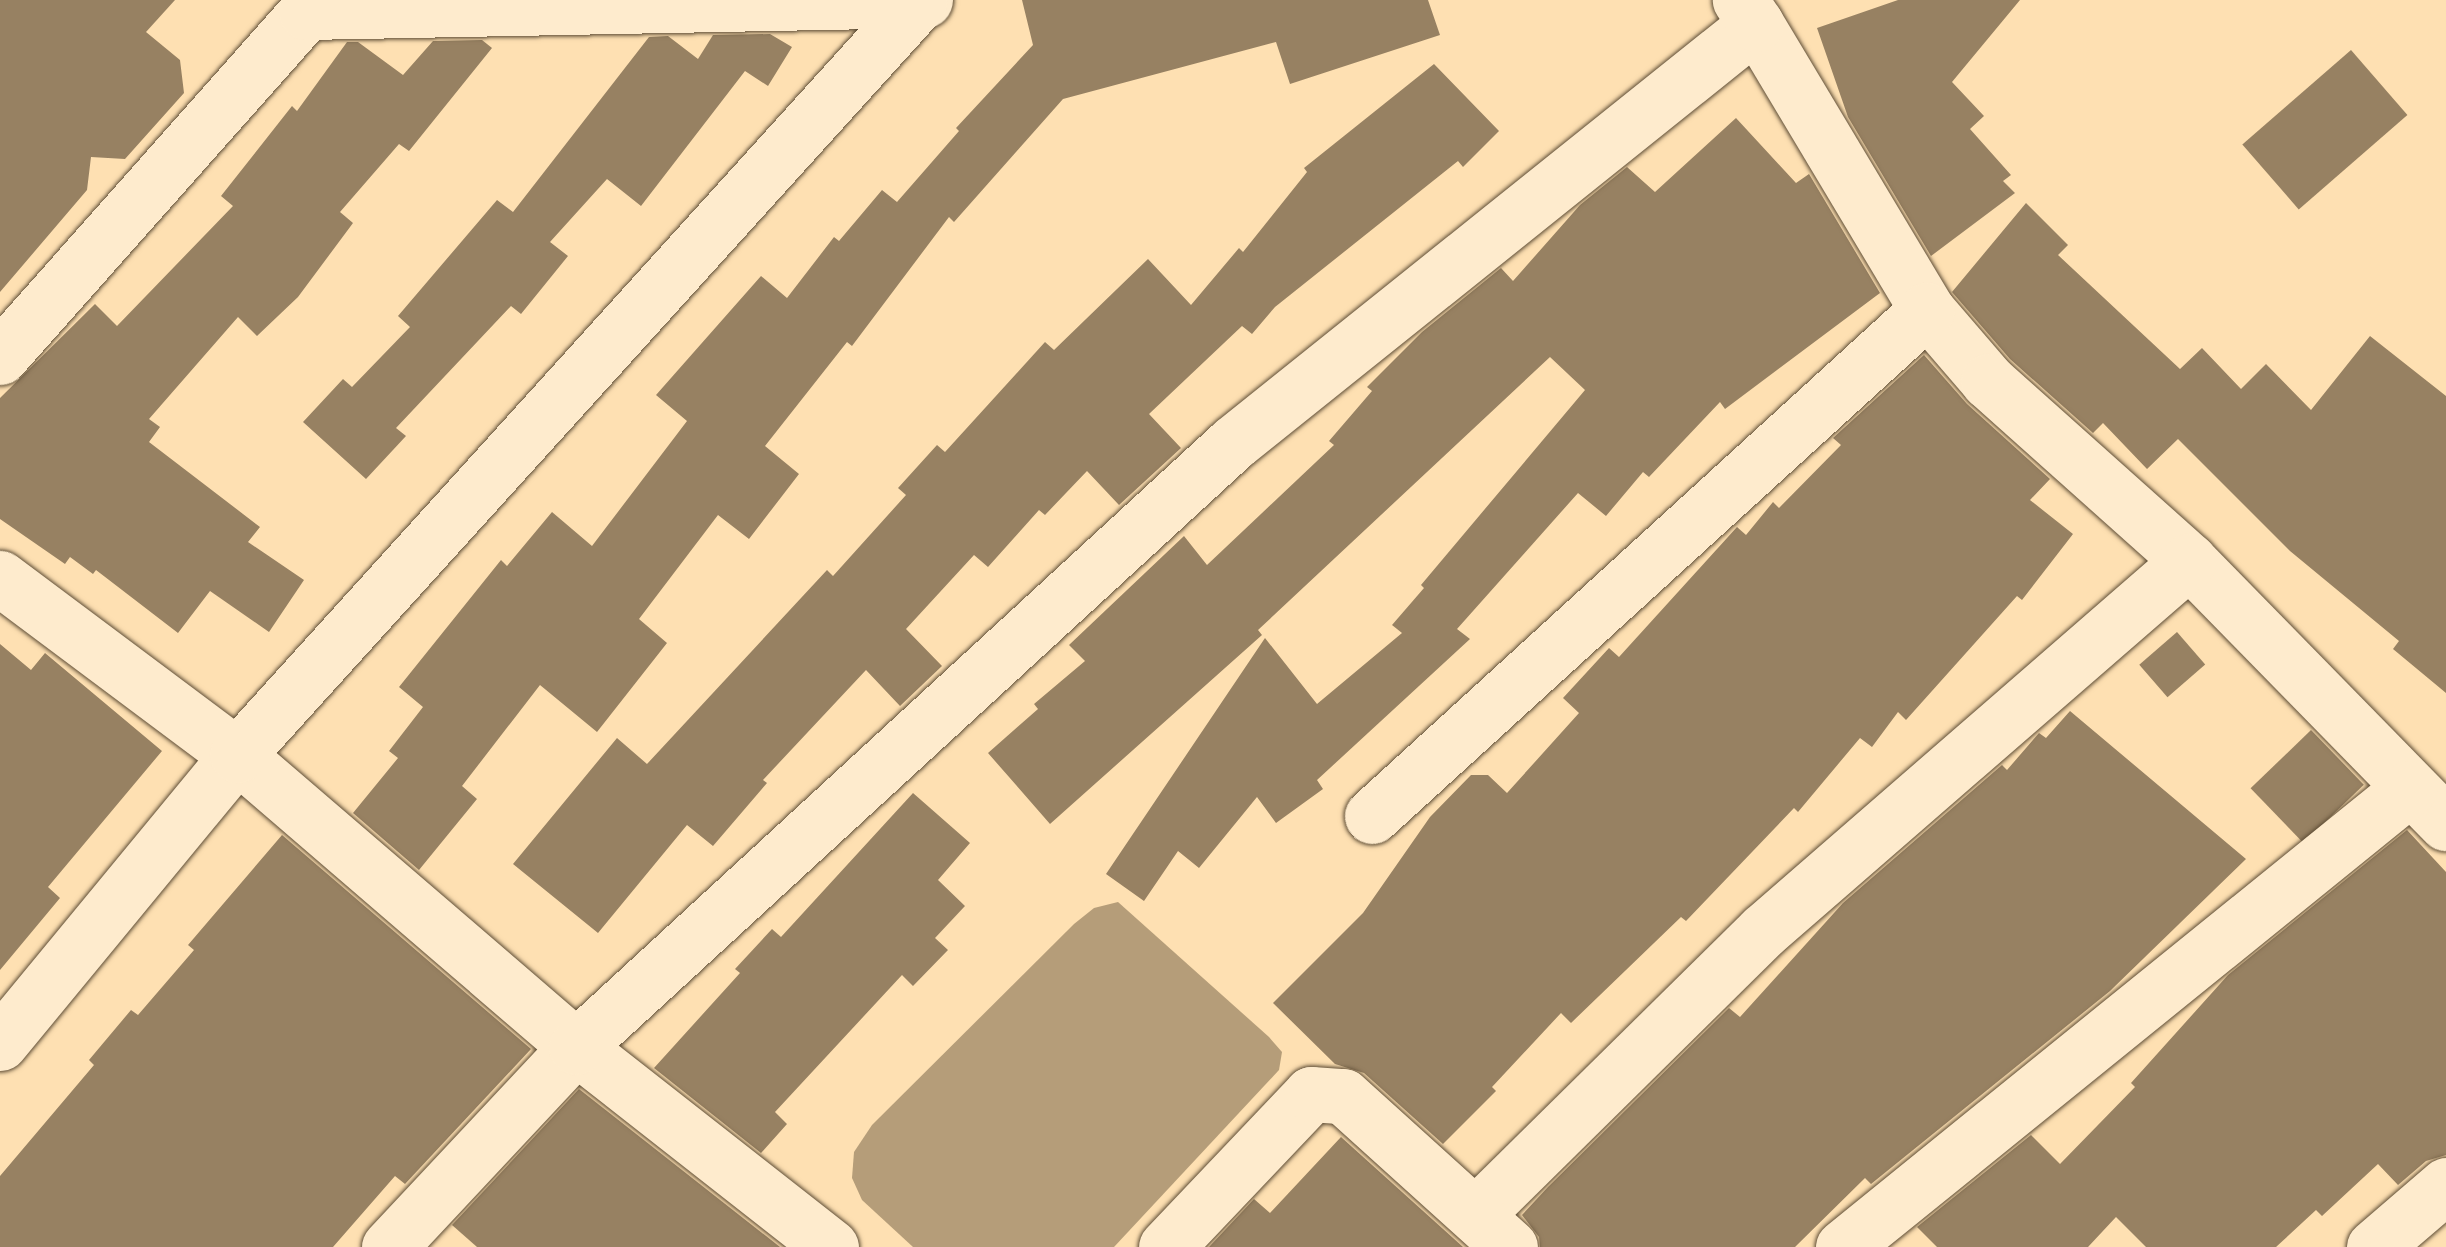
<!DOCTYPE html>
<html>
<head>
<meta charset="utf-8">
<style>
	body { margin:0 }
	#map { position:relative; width:2446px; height:1247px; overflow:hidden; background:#fee0b2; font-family:"IM FELL English",serif }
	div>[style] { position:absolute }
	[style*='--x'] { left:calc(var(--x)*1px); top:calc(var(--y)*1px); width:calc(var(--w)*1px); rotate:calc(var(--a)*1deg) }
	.water>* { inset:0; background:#b59d79 }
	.building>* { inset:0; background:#978162; transform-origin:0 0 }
	.roads { filter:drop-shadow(0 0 2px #5d4c35) drop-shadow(0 0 2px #5d4c35) }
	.minor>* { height:55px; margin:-27.5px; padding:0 27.5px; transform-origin:27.5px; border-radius:27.5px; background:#feebcd }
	span { translate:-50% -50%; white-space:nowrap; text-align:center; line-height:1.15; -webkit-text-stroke:10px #feebcd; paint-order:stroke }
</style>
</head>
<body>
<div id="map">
	<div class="water">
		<div style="clip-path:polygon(1118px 902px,1269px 1037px,1282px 1052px,1279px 1070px,1114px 1247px,913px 1247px,862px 1200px,852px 1178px,854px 1152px,872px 1125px,1074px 924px,1094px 908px)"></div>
	</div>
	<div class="building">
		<div style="clip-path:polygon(0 0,175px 0,146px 32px,180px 60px,184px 93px,125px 159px,91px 157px,87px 190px,0 292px)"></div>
		<div style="clip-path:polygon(1022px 0,1428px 0,1440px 35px,1290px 84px,1276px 42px,1063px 99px,954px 222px,949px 217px,852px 346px,847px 342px,765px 446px,799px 474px,749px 539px,718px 515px,639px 619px,667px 643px,597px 732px,540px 685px,462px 786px,477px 799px,419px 870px,353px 813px,398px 758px,389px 751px,423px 707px,399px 687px,501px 560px,507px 566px,552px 512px,592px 546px,687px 421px,656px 395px,761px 276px,787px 298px,834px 237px,839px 241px,882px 190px,897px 202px,959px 131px,956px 128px,1033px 45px)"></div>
		<div style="clip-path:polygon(1898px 0,2020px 0,1952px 82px,1984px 116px,1970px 129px,2011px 175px,2003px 181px,2015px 193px,1931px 256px,1848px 117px,1817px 28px)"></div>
		<div style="clip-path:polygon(770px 34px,792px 47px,768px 86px,745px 71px,641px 206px,607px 179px,550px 242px,568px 256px,521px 314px,511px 306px,396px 428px,406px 436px,366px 479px,303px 422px,343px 379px,352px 387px,410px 327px,398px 316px,497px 200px,513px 212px,649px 37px,668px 36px,698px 59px,713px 35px)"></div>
		<div style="clip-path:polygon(482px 40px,492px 48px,409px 151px,399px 144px,340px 212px,353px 223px,298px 297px,257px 336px,238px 317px,149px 419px,160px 427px,149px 442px,260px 527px,248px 542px,304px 580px,269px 632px,210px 591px,178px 633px,96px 570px,93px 574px,70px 557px,65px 564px,0 519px,0 398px,95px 304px,117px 326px,233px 206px,221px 196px,292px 106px,297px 111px,347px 42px,358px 42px,403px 75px,433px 41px)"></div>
		<div style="left:2351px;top:50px;width:86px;height:144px;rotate:49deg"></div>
		<div style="clip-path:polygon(1434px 64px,1499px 131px,1463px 167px,1458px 161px,1275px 307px,1252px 334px,1242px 326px,1149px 414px,1181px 448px,1119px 505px,1087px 471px,1045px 515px,1039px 510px,988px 567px,974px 555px,906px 629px,942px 666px,900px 706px,866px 670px,763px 780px,767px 783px,713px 846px,687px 825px,598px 933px,513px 864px,617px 738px,647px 764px,827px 570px,833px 576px,906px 495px,898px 488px,937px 445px,945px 452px,1045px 342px,1054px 350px,1148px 259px,1191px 305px,1239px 248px,1243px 252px,1307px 172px,1304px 168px)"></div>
		<div style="clip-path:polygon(1736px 118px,1796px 183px,1809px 174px,1880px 293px,1725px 409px,1720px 402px,1649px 477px,1643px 472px,1606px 516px,1578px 493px,1457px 629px,1470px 639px,1317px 780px,1323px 789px,1276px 823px,1257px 797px,1199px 868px,1178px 851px,1144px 901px,1106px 874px,1265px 638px,1317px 704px,1402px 633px,1392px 625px,1424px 588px,1421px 585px,1585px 390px,1550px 357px,1258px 630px,1262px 635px,1050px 824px,988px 753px,1038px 709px,1034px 704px,1085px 661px,1069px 645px,1184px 536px,1207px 565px,1334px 445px,1329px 441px,1372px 391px,1367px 387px,1422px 332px,1501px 268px,1513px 281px,1580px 205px,1627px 167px,1655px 192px)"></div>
		<div style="clip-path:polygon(2026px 203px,2068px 245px,2058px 255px,2180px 369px,2202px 348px,2241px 389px,2266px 364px,2311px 410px,2370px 336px,2446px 396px,2446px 693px,2393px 649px,2399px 641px,2290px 551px,2178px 439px,2147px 469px,2103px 423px,2093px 433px,2010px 359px,1952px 292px)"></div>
		<div style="clip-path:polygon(1924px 355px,1967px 404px,2050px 479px,2030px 500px,2073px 534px,2022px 600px,2017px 596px,1906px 720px,1898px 712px,1872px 747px,1860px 738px,1798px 812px,1794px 808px,1686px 921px,1681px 917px,1571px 1023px,1561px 1013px,1492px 1087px,1496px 1091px,1443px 1144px,1364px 1073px,1335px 1064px,1273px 1003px,1363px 913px,1430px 817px,1471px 775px,1488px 775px,1507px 793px,1579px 713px,1563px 698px,1609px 648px,1619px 657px,1737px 527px,1746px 535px,1773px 502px,1779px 508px,1841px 445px,1833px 438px)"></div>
		<div style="left:2177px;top:632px;width:43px;height:50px;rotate:49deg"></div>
		<div style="clip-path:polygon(0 644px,31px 670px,45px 653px,162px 751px,48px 887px,60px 898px,0 970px)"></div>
		<div style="clip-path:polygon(2070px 711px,2246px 859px,2110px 991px,1871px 1184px,1865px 1178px,1795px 1247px,1540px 1247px,1539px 1237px,1522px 1215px,1548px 1187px,1729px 1008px,1740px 1017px,1843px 903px,2002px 765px,2007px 770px,2039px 733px,2046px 738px)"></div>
		<div style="left:2311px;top:730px;width:76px;height:84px;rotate:46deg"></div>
		<div style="clip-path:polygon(913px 793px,970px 843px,938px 880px,965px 906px,935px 938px,948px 950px,913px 986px,902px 975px,775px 1112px,787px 1124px,761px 1153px,654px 1068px,740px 973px,735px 969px,772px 929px,781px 937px)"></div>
		<div style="clip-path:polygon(2407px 830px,2446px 872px,2446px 1155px,2426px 1161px,2398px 1185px,2378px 1164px,2322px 1216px,2316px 1210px,2276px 1247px,2146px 1247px,2116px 1217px,2088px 1247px,1937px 1247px,1917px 1227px,2031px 1135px,2060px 1164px,2135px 1087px,2131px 1083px,2228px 975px)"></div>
		<div style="clip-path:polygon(282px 835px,531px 1049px,405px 1184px,395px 1176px,333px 1247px,0 1247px,0 1176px,94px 1065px,89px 1060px,131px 1010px,138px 1015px,194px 950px,188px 945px)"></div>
		<div style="clip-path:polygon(579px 1089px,780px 1247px,477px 1247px,452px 1225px)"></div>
		<div style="clip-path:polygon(1341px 1137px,1463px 1247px,1209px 1247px,1254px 1199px,1270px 1213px)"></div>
	</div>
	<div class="roads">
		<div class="minor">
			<div style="--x:1756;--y:24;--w:333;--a:59.1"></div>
			<div style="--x:1927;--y:310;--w:94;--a:49.3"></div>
			<div style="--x:1988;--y:381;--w:270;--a:41.8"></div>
			<div style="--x:2189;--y:561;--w:367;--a:45.6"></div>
			<div style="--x:0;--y:357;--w:461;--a:-48.4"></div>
			<div style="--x:306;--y:12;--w:619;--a:-1.11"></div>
			<div style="--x:0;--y:578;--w:296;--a:36.8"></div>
			<div style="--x:237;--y:755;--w:447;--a:40.7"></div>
			<div style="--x:576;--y:1047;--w:324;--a:38.1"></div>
			<div style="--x:1372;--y:816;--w:751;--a:-42.36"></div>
			<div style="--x:0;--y:1043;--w:373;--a:-50.5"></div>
			<div style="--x:237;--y:755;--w:1016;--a:-47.83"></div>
			<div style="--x:1476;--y:1214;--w:403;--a:-44.6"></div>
			<div style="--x:1763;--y:931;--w:564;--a:-40.98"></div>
			<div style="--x:389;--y:1247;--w:274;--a:-46.9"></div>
			<div style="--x:576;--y:1047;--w:892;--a:-42.59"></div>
			<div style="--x:1233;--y:443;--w:670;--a:-38.7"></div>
			<div style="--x:1756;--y:24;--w:29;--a:-124"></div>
			<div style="--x:1166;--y:1247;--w:211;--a:-46.5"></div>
			<div style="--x:1311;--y:1094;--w:32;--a:4"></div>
			<div style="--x:1343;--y:1096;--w:225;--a:42.1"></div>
			<div style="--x:1843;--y:1247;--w:729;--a:-38.99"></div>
			<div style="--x:2374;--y:1247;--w:95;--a:-40.7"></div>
		</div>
	</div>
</div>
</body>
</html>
